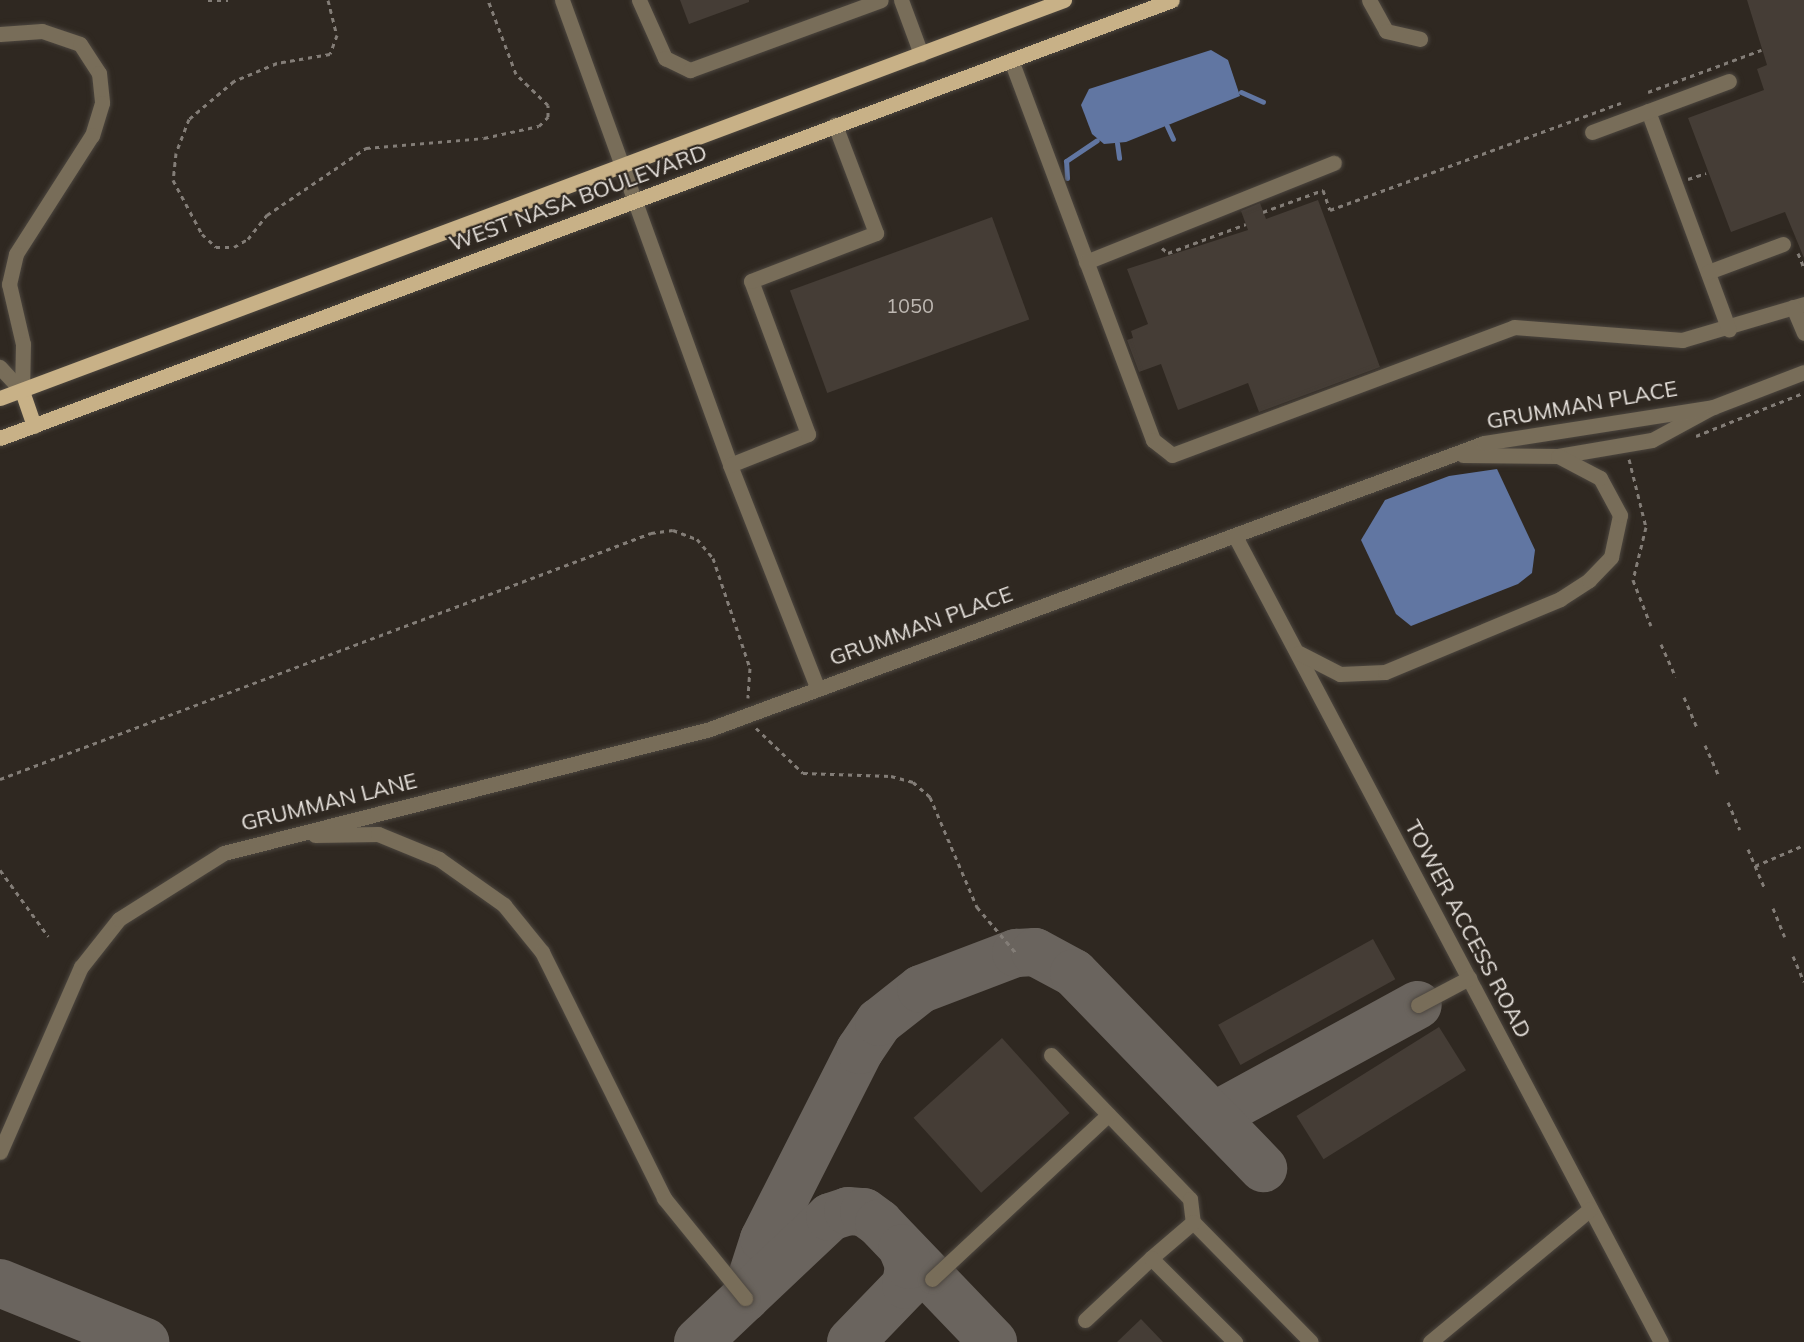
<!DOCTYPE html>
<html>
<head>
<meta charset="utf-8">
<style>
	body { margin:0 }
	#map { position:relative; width:1804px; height:1342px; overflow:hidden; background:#2f2821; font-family:Mulish,sans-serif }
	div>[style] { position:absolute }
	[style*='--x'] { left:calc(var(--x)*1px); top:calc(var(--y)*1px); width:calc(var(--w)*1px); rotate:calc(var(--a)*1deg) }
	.water>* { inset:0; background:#6176a2 }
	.stream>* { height:5px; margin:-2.5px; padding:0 2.5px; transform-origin:2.5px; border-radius:2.5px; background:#6176a2 }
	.taxiway>* { height:48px; margin:-24px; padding:0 24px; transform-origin:24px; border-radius:24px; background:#6a645e }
	.building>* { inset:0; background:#453d36; transform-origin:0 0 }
	.path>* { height:3px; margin-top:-1.5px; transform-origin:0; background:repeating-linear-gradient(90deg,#837d77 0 4.5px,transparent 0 9px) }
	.roads { filter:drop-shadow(0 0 2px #4c463f) drop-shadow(0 0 2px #4c463f) }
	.minor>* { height:15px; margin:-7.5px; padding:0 7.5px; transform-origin:7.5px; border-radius:7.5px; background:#786d59 }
	.major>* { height:15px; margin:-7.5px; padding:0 7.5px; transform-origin:7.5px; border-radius:7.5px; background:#c8b187 }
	span { translate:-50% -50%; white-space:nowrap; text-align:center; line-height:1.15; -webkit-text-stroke:4.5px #2f2821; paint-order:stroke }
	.number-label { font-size:20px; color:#beb8b2 }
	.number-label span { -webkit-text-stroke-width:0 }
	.street-label { font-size:22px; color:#e6e1dc }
</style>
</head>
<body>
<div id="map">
	<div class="water">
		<div style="clip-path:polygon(1211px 50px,1228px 60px,1240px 96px,1126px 142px,1104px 144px,1092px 134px,1081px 105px,1089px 89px)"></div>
		<div style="clip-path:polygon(1497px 469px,1535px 550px,1532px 573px,1518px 584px,1411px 626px,1396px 614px,1361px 540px,1385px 500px,1449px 476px)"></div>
	</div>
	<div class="stream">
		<div style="--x:1241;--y:92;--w:24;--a:24"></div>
		<div style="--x:1167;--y:126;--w:14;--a:65"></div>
		<div style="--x:1117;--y:143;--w:15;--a:82"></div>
		<div style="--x:1067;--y:178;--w:17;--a:-93"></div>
		<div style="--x:1066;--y:161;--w:37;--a:-34"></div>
	</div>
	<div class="taxiway">
		<div style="--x:1214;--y:1116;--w:232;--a:-28.6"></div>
		<div style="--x:0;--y:1283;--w:157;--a:22.1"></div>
		<div style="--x:745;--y:1298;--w:62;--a:-72.1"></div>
		<div style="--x:764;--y:1239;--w:212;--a:-63.1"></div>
		<div style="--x:860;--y:1050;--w:34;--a:-56"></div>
		<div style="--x:879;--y:1022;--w:53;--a:-38.2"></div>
		<div style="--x:921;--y:989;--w:102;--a:-20.8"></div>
		<div style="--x:1016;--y:953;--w:19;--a:-3"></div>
		<div style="--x:1035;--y:952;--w:44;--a:28.3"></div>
		<div style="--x:1074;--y:973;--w:272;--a:45.9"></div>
		<div style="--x:698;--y:1342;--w:182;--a:-43.4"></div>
		<div style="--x:830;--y:1217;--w:19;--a:-18"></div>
		<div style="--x:848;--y:1211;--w:16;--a:4"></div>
		<div style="--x:864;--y:1212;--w:19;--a:36"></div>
		<div style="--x:879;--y:1223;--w:165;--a:46.2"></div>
		<div style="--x:851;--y:1342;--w:79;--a:-46"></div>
		<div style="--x:906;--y:1285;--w:20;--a:-81"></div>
		<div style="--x:909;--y:1265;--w:18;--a:-112"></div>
	</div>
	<div class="building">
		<div style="clip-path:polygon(680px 0,749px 0,749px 2px,689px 24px)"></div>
		<div style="clip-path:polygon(1747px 0,1804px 0,1804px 258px,1785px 212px,1731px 232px,1688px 118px,1764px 90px,1757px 69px,1767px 65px)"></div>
		<div style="clip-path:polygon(1318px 200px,1380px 367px,1259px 412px,1248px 383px,1178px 410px,1161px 364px,1139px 372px,1127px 340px,1133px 338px,1131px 331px,1148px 324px,1127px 269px,1248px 230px,1241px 211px,1260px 203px,1266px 219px)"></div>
		<div style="left:992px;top:217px;width:109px;height:215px;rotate:70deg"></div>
		<div style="left:1373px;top:939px;width:46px;height:177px;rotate:61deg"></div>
		<div style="left:1439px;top:1027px;width:51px;height:168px;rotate:58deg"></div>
		<div style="left:1002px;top:1038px;width:101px;height:119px;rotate:48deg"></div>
		<div style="clip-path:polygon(1141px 1319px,1163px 1342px,1117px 1342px)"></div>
	</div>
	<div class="path">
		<div style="--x:208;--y:0;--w:20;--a:0"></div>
		<div style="--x:328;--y:0;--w:36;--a:76"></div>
		<div style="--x:337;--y:35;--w:20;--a:110"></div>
		<div style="--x:330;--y:54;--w:54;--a:170.4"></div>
		<div style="--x:277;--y:63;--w:47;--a:157.3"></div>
		<div style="--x:234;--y:81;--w:59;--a:139.8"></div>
		<div style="--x:189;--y:119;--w:36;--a:111"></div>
		<div style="--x:176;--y:153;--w:27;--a:96"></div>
		<div style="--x:173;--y:180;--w:61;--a:61.8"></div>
		<div style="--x:202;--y:234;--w:19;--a:43"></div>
		<div style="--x:216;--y:247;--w:18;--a:0"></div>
		<div style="--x:234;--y:247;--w:16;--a:-30"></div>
		<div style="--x:248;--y:239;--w:31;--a:-52"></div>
		<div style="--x:267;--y:215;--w:120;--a:-34.1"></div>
		<div style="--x:366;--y:148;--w:118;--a:-4.8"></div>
		<div style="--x:484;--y:138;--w:56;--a:-12.3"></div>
		<div style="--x:539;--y:126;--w:13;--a:-45"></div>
		<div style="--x:548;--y:117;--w:12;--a:-90"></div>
		<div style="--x:548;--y:105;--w:45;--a:-135.9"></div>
		<div style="--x:516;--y:74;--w:79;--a:-110.7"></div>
		<div style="--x:1648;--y:92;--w:121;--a:-20.4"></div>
		<div style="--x:1688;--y:179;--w:19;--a:-18"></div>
		<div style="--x:1263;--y:212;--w:64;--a:-20.1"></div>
		<div style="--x:1323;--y:190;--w:21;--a:71"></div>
		<div style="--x:1330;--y:210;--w:310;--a:-20.2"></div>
		<div style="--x:1162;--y:248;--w:8;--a:40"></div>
		<div style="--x:1168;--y:253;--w:83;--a:-20.4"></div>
		<div style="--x:1798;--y:253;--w:16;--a:68"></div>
		<div style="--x:1696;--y:436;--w:115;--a:-21.9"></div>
		<div style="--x:1629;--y:459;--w:70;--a:76"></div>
		<div style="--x:1646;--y:527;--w:55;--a:103.8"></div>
		<div style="--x:1633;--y:580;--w:49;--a:68.6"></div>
		<div style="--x:1661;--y:644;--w:36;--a:66"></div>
		<div style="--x:1684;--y:697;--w:33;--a:67"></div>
		<div style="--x:756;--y:728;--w:65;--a:43.8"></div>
		<div style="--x:803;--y:773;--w:88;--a:2"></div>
		<div style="--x:891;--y:776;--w:23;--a:15"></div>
		<div style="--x:913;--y:782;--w:23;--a:41"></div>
		<div style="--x:930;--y:797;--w:120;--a:66.9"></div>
		<div style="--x:977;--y:907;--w:60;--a:49.7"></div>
		<div style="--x:1705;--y:745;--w:35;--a:66"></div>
		<div style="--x:0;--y:779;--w:696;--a:-20.7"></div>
		<div style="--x:651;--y:533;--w:22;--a:-8"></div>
		<div style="--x:673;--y:530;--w:26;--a:21"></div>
		<div style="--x:697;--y:539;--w:25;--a:50"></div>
		<div style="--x:713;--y:558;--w:116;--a:71.4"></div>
		<div style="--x:750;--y:668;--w:30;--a:94"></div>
		<div style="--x:1728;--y:802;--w:30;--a:67"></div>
		<div style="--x:1748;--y:849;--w:43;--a:67"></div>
		<div style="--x:1755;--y:866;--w:53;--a:-23.2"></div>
		<div style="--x:0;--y:870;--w:82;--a:54"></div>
		<div style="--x:1773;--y:908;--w:31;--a:68"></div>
		<div style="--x:1793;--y:956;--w:28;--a:67"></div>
	</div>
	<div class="roads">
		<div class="minor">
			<div style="--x:562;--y:0;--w:494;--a:70.1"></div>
			<div style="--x:730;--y:465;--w:238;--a:68.6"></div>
			<div style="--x:639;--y:0;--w:64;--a:65.9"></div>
			<div style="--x:665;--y:58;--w:28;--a:26"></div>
			<div style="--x:690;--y:70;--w:203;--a:-20.1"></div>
			<div style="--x:901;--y:0;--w:58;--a:69.7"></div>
			<div style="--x:1369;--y:0;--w:35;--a:61"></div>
			<div style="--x:1386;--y:31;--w:35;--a:13"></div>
			<div style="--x:0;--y:34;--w:42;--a:-4.1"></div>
			<div style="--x:42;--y:31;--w:40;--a:18.9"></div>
			<div style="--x:80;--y:44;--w:35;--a:57"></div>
			<div style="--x:99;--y:73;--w:30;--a:84"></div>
			<div style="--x:102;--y:103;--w:34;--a:107"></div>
			<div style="--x:92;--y:135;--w:141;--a:122.6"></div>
			<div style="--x:16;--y:254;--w:31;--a:103"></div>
			<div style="--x:9;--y:284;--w:62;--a:76.9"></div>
			<div style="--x:23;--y:344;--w:47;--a:91.2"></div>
			<div style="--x:22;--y:391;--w:33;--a:-133"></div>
			<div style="--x:1011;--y:60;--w:406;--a:69.5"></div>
			<div style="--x:1153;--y:440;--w:24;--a:38"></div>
			<div style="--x:1172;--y:455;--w:365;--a:-20.5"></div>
			<div style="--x:1514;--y:327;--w:169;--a:4.4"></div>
			<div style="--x:1682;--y:340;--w:127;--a:-16.4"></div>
			<div style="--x:1648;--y:111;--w:233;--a:69.7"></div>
			<div style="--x:1592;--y:132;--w:146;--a:-20.4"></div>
			<div style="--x:1086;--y:262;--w:267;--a:-21.8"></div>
			<div style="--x:1708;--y:272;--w:80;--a:-20.5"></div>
			<div style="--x:1793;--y:307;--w:28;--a:67"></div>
			<div style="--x:1463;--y:455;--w:95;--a:0.6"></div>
			<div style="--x:1558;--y:456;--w:95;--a:-9.7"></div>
			<div style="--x:1652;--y:440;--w:67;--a:-28.5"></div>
			<div style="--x:730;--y:465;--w:84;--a:-21.7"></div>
			<div style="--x:808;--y:434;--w:163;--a:-110.4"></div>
			<div style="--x:751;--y:281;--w:134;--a:-21"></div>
			<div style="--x:876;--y:233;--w:116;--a:-110.8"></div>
			<div style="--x:1236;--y:538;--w:909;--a:62.14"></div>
			<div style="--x:1299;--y:653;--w:46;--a:27.1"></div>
			<div style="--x:1340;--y:674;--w:45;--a:-2.5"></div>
			<div style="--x:1385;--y:672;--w:190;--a:-22.6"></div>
			<div style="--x:1560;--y:599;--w:35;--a:-33"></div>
			<div style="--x:1589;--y:580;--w:32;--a:-46"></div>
			<div style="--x:1611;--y:557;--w:43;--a:-77.9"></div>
			<div style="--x:1620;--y:515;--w:42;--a:-118.4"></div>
			<div style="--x:1600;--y:478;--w:47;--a:-152.4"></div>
			<div style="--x:315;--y:835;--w:63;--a:-0.9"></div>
			<div style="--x:378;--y:834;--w:66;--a:22.3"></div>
			<div style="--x:439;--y:859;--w:80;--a:35.3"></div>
			<div style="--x:504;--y:905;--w:60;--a:51"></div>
			<div style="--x:542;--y:952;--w:275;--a:63.6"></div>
			<div style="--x:664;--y:1198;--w:129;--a:51"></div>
			<div style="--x:1418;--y:1005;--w:58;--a:-27.9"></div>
			<div style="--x:1051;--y:1055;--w:200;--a:46"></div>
			<div style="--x:1190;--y:1199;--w:23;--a:83"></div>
			<div style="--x:1193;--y:1222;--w:168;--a:45.5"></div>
			<div style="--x:0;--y:1152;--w:202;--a:-66.4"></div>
			<div style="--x:81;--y:967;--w:61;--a:-51.6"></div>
			<div style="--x:119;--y:919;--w:124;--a:-32.2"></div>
			<div style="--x:224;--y:853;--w:498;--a:-14.3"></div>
			<div style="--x:707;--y:730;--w:828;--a:-20.27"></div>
			<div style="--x:1484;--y:443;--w:232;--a:-8.9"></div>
			<div style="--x:1713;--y:407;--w:97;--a:-21"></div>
			<div style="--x:1151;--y:1258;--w:55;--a:-40.6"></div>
			<div style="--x:932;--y:1279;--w:241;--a:-43"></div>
			<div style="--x:1085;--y:1320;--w:91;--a:-43.2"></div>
			<div style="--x:1151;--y:1258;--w:119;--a:45"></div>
			<div style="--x:1430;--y:1342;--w:208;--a:-39.7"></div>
		</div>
		<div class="major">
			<div style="--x:22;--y:391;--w:37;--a:71"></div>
			<div style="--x:0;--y:398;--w:1136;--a:-20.51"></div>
			<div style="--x:0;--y:438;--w:1251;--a:-20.49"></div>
		</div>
	</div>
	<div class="number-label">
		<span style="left:910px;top:305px">1050</span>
	</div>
	<div class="street-label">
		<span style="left:578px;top:198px;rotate:-20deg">WEST NASA BOULEVARD</span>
		<span style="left:1582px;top:405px;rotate:-10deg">GRUMMAN PLACE</span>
		<span style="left:921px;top:626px;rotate:-20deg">GRUMMAN PLACE</span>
		<span style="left:329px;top:802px;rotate:-14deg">GRUMMAN LANE</span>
		<span style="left:1468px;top:929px;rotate:62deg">TOWER ACCESS ROAD</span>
	</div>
</div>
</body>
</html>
